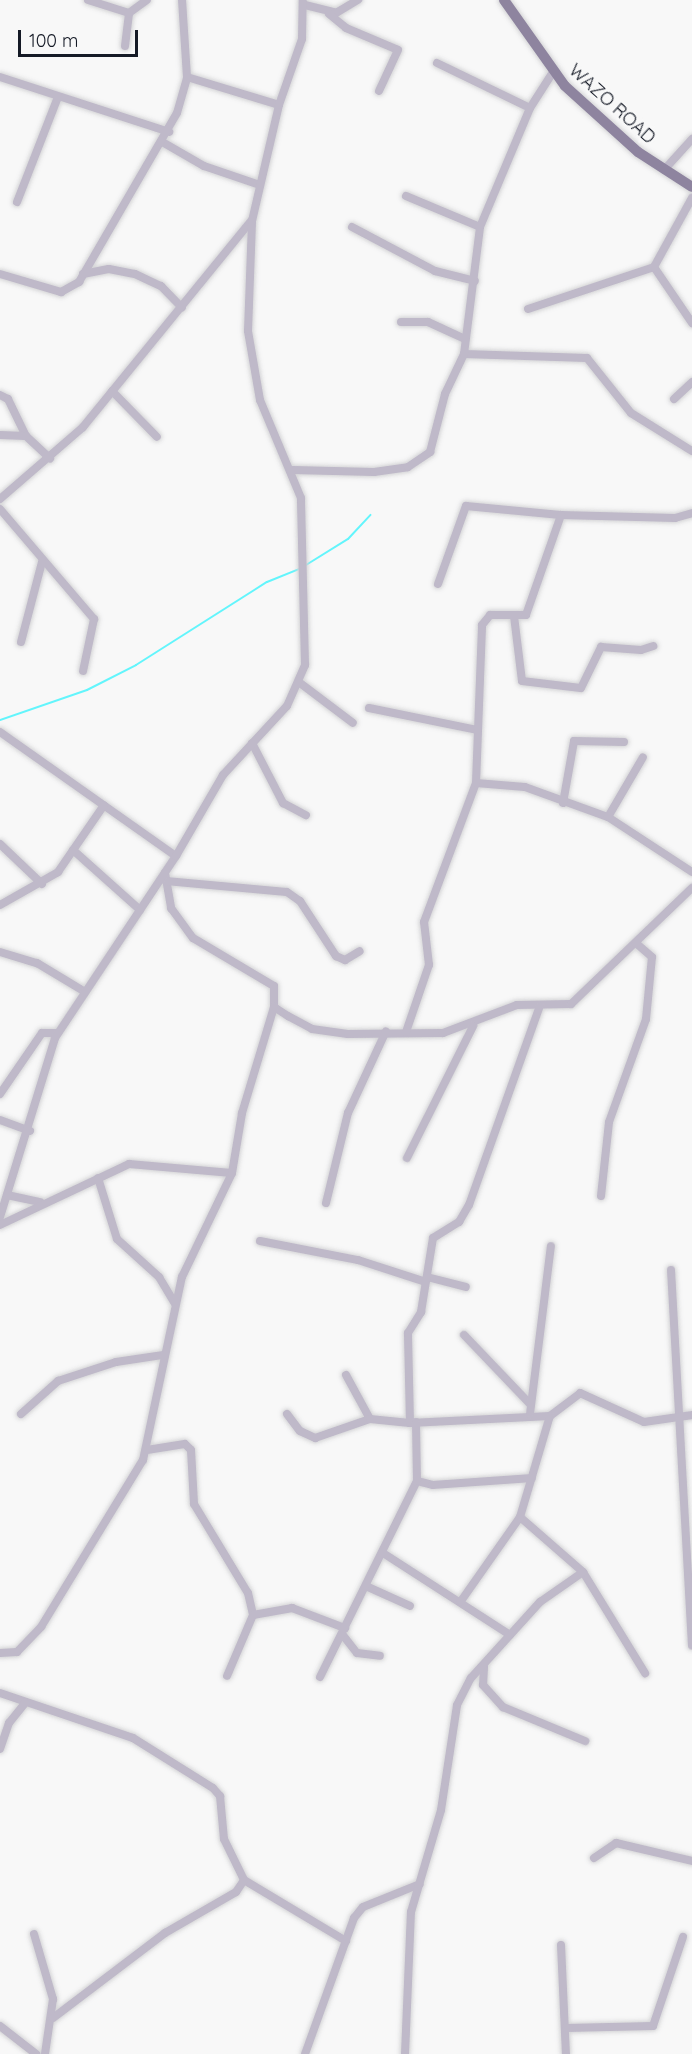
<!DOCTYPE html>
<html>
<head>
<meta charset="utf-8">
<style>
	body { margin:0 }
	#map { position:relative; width:692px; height:2054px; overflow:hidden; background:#f8f8f8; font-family:Quicksand,sans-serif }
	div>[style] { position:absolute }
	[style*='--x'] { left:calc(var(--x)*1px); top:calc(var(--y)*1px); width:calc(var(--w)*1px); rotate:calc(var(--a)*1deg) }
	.stream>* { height:2px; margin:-1px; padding:0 1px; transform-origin:1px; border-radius:1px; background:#63f5fc }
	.roads { filter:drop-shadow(0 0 2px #d4d4d6) drop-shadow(0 0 2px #d4d4d6) }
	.minor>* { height:8px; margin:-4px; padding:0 4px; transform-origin:4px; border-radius:4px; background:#bfb9c9 }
	.major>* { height:10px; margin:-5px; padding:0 5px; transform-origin:5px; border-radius:5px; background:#8e849f }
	span { translate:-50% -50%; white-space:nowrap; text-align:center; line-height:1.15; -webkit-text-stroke:4.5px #f8f8f8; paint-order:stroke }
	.street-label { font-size:18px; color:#151a26 }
	.scale { position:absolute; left:18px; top:30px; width:120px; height:27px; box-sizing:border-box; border:3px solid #151a26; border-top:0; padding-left:8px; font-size:18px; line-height:21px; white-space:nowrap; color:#151a26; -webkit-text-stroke:4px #f8f8f8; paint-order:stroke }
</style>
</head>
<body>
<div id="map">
	<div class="stream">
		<div style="--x:306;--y:565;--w:49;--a:-31.8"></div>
		<div style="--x:348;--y:539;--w:33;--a:-47"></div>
		<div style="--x:0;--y:720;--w:92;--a:-19"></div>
		<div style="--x:87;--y:690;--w:55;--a:-27"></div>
		<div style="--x:136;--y:665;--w:155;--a:-32.4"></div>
		<div style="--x:267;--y:582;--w:37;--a:-22"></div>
	</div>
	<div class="roads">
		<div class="minor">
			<div style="--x:88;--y:0;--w:43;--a:17.6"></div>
			<div style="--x:305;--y:5;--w:32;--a:14"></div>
			<div style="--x:336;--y:13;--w:26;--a:-31"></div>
			<div style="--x:329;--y:14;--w:22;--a:39"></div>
			<div style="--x:346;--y:28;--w:56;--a:22.9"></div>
			<div style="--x:398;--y:50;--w:45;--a:114.9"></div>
			<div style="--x:125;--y:46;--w:33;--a:-83"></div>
			<div style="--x:129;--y:13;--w:22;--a:-36"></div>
			<div style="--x:437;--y:63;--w:103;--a:25.8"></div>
			<div style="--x:0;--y:77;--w:178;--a:18"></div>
			<div style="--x:187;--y:77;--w:96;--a:16.9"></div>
			<div style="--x:164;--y:143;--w:46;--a:29.9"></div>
			<div style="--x:204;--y:166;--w:59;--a:18.7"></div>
			<div style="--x:664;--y:170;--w:42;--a:-47.9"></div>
			<div style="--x:406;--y:196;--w:80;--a:22.7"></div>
			<div style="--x:17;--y:202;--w:113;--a:-68.7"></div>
			<div style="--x:352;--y:227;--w:94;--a:27.9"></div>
			<div style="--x:435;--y:271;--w:41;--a:14"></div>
			<div style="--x:654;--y:267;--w:68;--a:55.8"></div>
			<div style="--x:0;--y:274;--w:64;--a:16.4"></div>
			<div style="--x:61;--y:292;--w:21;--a:-29"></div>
			<div style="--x:79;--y:282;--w:195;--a:-59.9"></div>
			<div style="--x:177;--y:113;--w:37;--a:-74"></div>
			<div style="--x:187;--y:77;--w:77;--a:-93.7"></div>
			<div style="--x:83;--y:274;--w:26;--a:-11"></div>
			<div style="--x:109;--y:269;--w:26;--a:11"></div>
			<div style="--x:135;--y:274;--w:29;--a:25"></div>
			<div style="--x:161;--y:286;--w:30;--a:46"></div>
			<div style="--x:528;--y:309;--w:133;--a:-18.4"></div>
			<div style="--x:654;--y:267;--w:79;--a:-61.2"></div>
			<div style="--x:401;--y:322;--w:27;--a:0"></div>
			<div style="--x:428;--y:322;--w:41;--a:24.7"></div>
			<div style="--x:464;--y:354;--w:123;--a:1.9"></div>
			<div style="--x:587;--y:358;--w:70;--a:51.3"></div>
			<div style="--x:631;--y:413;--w:72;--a:31.9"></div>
			<div style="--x:112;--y:391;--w:64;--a:45.6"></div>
			<div style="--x:0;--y:395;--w:9;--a:27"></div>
			<div style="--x:8;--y:399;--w:41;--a:64.1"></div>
			<div style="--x:674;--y:399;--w:25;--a:-43"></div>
			<div style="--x:0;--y:435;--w:26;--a:2"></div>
			<div style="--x:26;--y:436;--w:33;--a:43"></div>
			<div style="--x:293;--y:470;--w:81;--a:1.4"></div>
			<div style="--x:374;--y:472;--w:34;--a:-8"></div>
			<div style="--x:408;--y:467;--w:27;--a:-34"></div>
			<div style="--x:430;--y:452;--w:60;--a:-75.5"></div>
			<div style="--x:445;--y:394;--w:44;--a:-64.6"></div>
			<div style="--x:464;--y:354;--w:128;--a:-82.8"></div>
			<div style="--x:480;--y:227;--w:129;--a:-67.2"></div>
			<div style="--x:530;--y:108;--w:43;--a:-57.4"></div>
			<div style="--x:0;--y:499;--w:110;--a:-40.9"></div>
			<div style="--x:83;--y:427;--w:266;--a:-50.8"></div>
			<div style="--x:0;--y:509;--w:145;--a:49.5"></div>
			<div style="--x:94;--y:619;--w:53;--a:101.9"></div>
			<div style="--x:438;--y:584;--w:83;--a:-70.3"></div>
			<div style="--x:466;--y:506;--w:95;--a:5.4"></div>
			<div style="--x:561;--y:515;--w:114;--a:1.5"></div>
			<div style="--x:675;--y:518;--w:18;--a:-16"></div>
			<div style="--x:514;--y:616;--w:65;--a:83"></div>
			<div style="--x:522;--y:681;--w:59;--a:6.8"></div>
			<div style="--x:581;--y:688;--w:46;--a:-64"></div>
			<div style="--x:601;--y:647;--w:40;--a:4.3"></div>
			<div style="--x:641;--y:650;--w:13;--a:-18"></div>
			<div style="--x:21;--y:642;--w:83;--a:-75.3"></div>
			<div style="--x:300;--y:683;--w:66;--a:37"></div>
			<div style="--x:369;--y:708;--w:110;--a:11.5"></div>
			<div style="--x:0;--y:732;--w:215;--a:35.2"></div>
			<div style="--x:252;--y:743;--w:68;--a:62.7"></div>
			<div style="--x:283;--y:803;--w:26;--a:28"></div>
			<div style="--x:476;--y:783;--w:49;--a:4.7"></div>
			<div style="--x:525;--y:787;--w:88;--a:19.9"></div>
			<div style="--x:608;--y:817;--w:100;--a:33.2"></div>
			<div style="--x:563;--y:803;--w:63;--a:-79.9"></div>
			<div style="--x:574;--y:741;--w:50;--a:1.1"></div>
			<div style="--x:608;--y:817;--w:69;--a:-59.7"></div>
			<div style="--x:0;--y:844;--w:58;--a:43.6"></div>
			<div style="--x:73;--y:850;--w:90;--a:41.8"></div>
			<div style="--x:165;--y:873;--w:36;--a:80"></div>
			<div style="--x:171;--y:908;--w:37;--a:54"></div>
			<div style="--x:193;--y:938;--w:94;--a:30.7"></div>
			<div style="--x:274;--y:986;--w:21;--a:90"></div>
			<div style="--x:274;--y:1007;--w:17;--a:33"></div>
			<div style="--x:288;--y:1016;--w:27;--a:28"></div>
			<div style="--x:312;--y:1029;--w:36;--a:8"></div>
			<div style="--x:348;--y:1034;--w:95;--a:-0.6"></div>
			<div style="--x:443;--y:1033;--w:79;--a:-20.7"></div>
			<div style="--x:517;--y:1005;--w:54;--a:-1.1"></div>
			<div style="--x:571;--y:1004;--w:168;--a:-43.8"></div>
			<div style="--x:166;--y:881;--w:121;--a:5.2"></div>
			<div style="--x:287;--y:892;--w:16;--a:35"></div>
			<div style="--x:300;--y:901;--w:66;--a:56.8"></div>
			<div style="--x:336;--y:956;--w:10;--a:24"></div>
			<div style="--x:345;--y:960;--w:17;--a:-31"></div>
			<div style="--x:0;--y:905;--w:67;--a:-29.6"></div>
			<div style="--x:58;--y:872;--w:81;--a:-55.5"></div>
			<div style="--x:0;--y:952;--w:39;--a:17"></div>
			<div style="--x:37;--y:963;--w:56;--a:31.1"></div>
			<div style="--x:406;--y:1032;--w:71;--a:-71.1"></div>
			<div style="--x:429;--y:965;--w:43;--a:-96.6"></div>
			<div style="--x:424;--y:922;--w:148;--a:-69.5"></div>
			<div style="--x:476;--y:783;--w:158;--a:-87.8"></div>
			<div style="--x:482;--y:625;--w:13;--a:-51"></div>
			<div style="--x:490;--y:615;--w:36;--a:0"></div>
			<div style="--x:526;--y:615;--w:106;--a:-70.7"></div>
			<div style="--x:0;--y:1094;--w:74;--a:-55.5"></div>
			<div style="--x:42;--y:1033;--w:15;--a:0"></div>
			<div style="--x:0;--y:1120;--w:32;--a:20"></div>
			<div style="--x:407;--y:1158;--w:148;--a:-63.4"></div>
			<div style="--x:98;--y:1178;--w:64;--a:72.7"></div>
			<div style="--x:117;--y:1239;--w:57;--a:42.1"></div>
			<div style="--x:159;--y:1277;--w:31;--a:59"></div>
			<div style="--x:7;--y:1195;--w:34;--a:12"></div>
			<div style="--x:601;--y:1196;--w:74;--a:-83.8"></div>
			<div style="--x:609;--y:1122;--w:109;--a:-70.2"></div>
			<div style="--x:646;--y:1019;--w:62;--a:-84.5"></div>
			<div style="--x:652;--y:957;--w:21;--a:-139"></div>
			<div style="--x:326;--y:1203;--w:93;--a:-76.3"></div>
			<div style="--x:348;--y:1113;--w:90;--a:-65.1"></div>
			<div style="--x:0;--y:1217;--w:187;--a:-72.9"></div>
			<div style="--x:55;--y:1038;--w:219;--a:-56.4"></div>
			<div style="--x:176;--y:856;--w:94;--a:-59.9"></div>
			<div style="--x:223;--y:775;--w:94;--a:-47.2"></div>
			<div style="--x:287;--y:706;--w:45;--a:-66.3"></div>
			<div style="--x:305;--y:665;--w:167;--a:-91.4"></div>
			<div style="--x:301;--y:498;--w:106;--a:-112.7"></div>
			<div style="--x:260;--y:400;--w:70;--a:-99.9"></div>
			<div style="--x:248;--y:331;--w:110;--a:-87.9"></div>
			<div style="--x:252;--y:221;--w:119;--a:-76.9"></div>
			<div style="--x:279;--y:105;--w:70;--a:-70.8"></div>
			<div style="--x:302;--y:39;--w:39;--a:-89"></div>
			<div style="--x:0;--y:1225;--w:143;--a:-25.3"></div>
			<div style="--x:129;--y:1164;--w:103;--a:5"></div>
			<div style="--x:260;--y:1241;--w:100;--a:11"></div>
			<div style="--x:358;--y:1260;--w:71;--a:17.9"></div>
			<div style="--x:671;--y:1270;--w:376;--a:86.8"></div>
			<div style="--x:427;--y:1277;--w:40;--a:14.4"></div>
			<div style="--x:464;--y:1335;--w:95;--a:46.3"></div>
			<div style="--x:346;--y:1375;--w:50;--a:61.4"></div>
			<div style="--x:21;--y:1414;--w:50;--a:-41.7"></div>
			<div style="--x:58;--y:1381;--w:61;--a:-18.1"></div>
			<div style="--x:116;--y:1362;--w:48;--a:-8.5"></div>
			<div style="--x:287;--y:1414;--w:21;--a:53"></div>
			<div style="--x:300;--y:1431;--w:17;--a:25"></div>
			<div style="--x:315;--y:1438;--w:58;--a:-19.1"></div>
			<div style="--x:370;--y:1419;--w:40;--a:5.7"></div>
			<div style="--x:410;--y:1423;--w:140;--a:-2.9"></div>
			<div style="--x:550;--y:1416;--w:38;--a:-37"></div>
			<div style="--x:580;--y:1393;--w:70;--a:24.4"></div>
			<div style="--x:644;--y:1422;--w:49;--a:-8.3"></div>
			<div style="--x:530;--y:1414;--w:169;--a:-82.9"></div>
			<div style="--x:410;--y:1423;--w:90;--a:-91.3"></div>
			<div style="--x:408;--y:1333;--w:25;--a:-58"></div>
			<div style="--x:421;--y:1312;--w:75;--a:-80.8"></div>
			<div style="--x:433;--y:1238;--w:31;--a:-32"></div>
			<div style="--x:459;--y:1222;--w:20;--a:-60"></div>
			<div style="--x:469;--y:1205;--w:211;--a:-70.4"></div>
			<div style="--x:147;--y:1450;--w:38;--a:-9"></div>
			<div style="--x:185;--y:1444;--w:8;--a:45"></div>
			<div style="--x:191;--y:1450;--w:54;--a:86.8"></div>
			<div style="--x:194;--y:1504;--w:104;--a:58.8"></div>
			<div style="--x:248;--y:1593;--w:23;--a:77"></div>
			<div style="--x:253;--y:1615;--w:66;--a:113.1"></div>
			<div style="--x:417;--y:1481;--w:16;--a:14"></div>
			<div style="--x:433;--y:1485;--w:99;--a:-4"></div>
			<div style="--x:520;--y:1517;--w:84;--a:41.1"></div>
			<div style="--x:583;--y:1572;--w:119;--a:58.5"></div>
			<div style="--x:383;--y:1553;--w:151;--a:32.8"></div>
			<div style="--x:368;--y:1587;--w:46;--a:24.3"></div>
			<div style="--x:461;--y:1601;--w:103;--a:-54.9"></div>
			<div style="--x:520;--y:1517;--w:105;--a:-73.5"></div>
			<div style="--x:253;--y:1615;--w:40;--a:-10"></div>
			<div style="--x:292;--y:1608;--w:57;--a:20.7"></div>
			<div style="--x:342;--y:1634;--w:24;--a:52"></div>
			<div style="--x:357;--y:1653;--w:23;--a:7"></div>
			<div style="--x:0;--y:1653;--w:17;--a:-3"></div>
			<div style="--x:17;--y:1652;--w:35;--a:-46"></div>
			<div style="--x:41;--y:1627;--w:196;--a:-58.6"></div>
			<div style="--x:143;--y:1460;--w:187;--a:-78"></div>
			<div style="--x:182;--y:1277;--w:115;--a:-64.3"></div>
			<div style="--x:232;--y:1173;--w:61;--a:-80.5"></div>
			<div style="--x:242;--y:1113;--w:111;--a:-73.2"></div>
			<div style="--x:484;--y:1667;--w:18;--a:93"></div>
			<div style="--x:483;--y:1685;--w:30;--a:48"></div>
			<div style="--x:503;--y:1707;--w:89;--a:22.5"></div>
			<div style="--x:320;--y:1677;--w:219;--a:-63.7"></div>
			<div style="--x:417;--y:1481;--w:59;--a:-91"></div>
			<div style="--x:0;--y:1693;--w:140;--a:18.7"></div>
			<div style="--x:133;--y:1738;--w:94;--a:32"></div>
			<div style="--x:213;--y:1788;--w:11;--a:49"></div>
			<div style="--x:220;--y:1796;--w:43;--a:84.7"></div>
			<div style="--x:224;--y:1839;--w:46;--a:64"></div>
			<div style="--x:244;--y:1880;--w:119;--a:30.9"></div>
			<div style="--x:0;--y:1749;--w:28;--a:-71"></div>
			<div style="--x:9;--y:1723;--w:26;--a:-51"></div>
			<div style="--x:594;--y:1858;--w:27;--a:-34"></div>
			<div style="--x:616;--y:1843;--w:78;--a:13.3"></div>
			<div style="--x:34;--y:1934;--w:68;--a:73.7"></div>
			<div style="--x:53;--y:1999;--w:56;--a:98.3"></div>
			<div style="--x:561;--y:1945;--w:109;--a:87.4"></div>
			<div style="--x:53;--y:2018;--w:141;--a:-37.2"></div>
			<div style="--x:165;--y:1933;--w:82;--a:-30"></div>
			<div style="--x:236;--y:1892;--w:14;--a:-56"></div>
			<div style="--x:0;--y:2026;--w:46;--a:37.9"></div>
			<div style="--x:566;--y:2028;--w:87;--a:-1.3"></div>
			<div style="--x:653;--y:2026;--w:94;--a:-71.4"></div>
			<div style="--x:305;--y:2054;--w:145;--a:-70.2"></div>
			<div style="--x:354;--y:1918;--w:14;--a:-51"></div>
			<div style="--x:363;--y:1907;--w:61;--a:-22"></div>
			<div style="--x:405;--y:2054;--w:142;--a:-87.6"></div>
			<div style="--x:411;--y:1912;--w:106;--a:-73.6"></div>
			<div style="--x:441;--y:1810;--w:106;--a:-81.3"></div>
			<div style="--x:457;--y:1705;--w:30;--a:-63"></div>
			<div style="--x:471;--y:1678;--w:103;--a:-47.8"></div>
			<div style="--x:540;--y:1602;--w:52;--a:-34.9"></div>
		</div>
		<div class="major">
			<div style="--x:504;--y:0;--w:105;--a:54.7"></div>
			<div style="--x:565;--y:86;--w:98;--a:42.1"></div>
			<div style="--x:638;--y:152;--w:64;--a:32.9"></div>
		</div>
	</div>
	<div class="street-label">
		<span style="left:612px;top:104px;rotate:42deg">WAZO ROAD</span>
	</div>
	<div class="scale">100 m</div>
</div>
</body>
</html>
